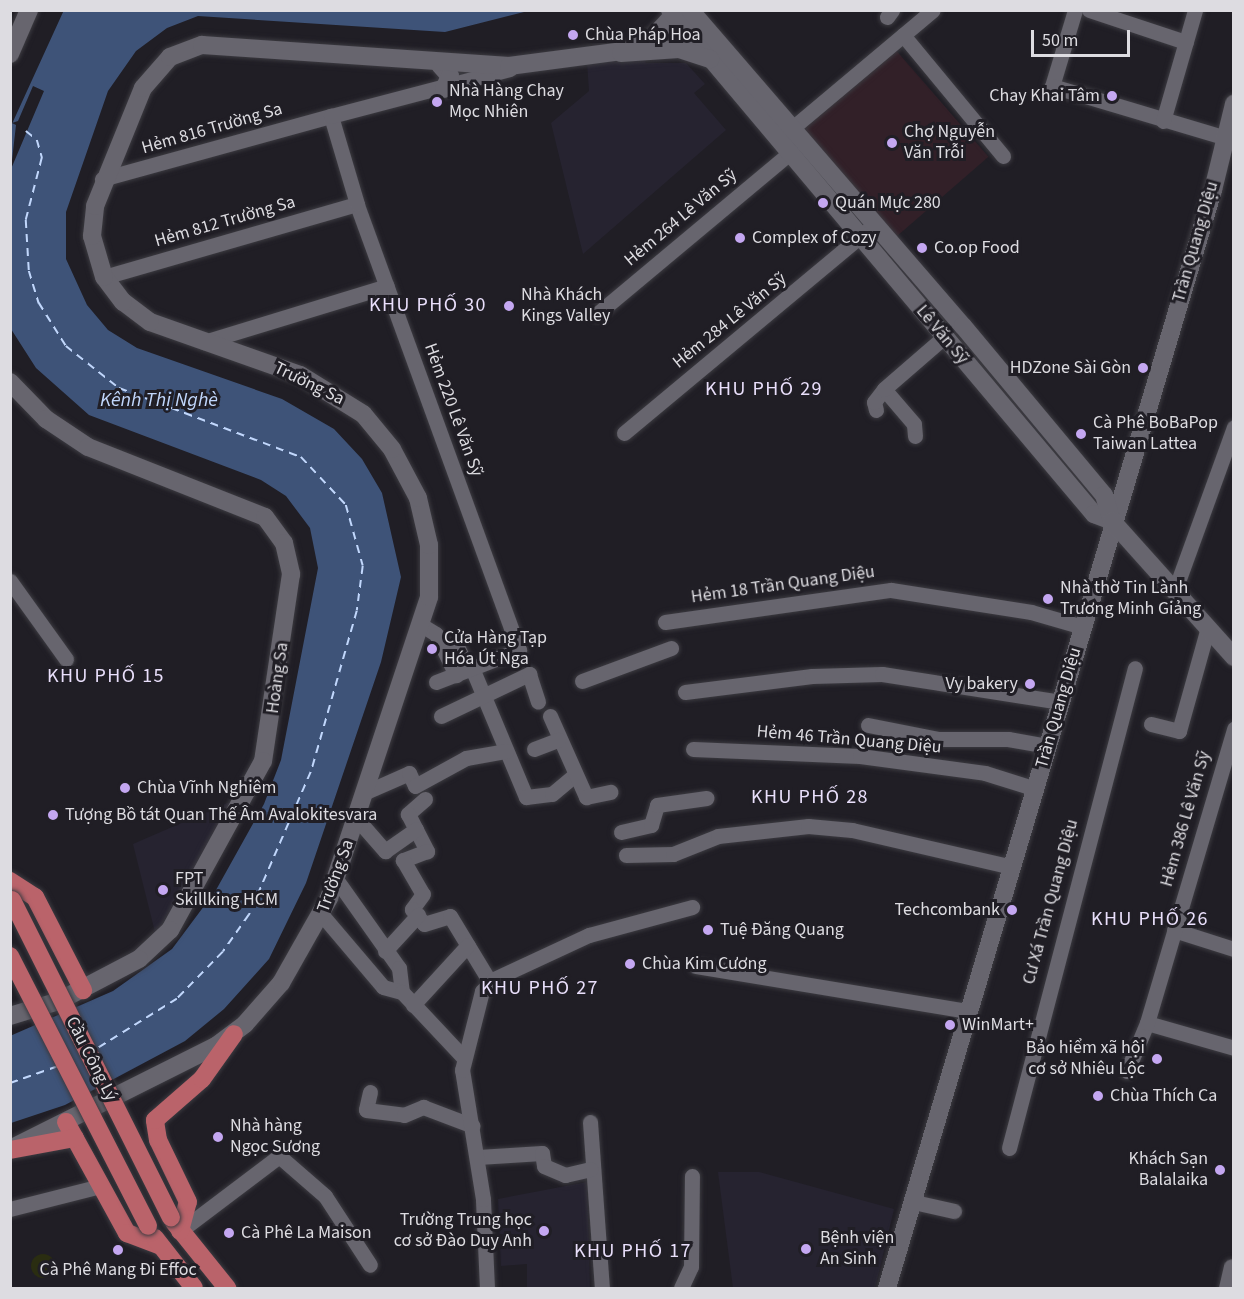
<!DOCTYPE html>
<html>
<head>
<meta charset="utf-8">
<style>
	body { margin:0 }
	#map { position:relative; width:1244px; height:1299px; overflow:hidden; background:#201e25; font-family:"Source Sans 3",sans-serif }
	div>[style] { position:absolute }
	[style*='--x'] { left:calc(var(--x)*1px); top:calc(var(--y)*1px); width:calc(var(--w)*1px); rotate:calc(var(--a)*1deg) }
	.commercial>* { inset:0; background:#322028; transform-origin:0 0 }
	.built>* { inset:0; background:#262330 }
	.green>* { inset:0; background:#2a2d11 }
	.round { border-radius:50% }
	.water>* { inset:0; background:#3e5378 }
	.pier>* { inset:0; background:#201e25 }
	.ferry>* { height:1.5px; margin-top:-0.75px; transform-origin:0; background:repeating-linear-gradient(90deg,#c1d7fc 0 8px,transparent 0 14px) }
	.roads { filter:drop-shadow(0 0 2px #3c3b41) drop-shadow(0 0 2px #3c3b41) }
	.minor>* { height:15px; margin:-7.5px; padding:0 7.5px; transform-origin:7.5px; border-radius:7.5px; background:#67656e }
	.tertiary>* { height:18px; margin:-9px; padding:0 9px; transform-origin:9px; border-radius:9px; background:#67656e }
	.secondary>* { height:18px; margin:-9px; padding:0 9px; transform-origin:9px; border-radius:9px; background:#67656e }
	.primary>* { height:18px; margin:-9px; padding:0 9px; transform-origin:9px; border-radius:9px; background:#ba636a }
	.bridges { filter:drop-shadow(0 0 2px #3c3b41) drop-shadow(0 0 2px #3c3b41) }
	.primary-bridge>* { height:18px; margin:-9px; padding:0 9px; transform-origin:9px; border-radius:9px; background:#ba636a }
	.dots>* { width:16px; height:16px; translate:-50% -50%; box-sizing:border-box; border:3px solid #201e25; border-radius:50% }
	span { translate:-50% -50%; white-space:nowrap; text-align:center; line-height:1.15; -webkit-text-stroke:6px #201e25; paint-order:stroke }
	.poi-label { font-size:18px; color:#dddce1 }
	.left { translate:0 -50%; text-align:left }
	.right { translate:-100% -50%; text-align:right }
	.street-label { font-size:18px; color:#dddce1 }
	.neighbourhood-label { font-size:20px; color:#e9dffb; letter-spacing:1.5px }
	.water-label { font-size:20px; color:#c1d7fc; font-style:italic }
	.frame { position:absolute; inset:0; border:12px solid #dddce1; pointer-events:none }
	.scale { position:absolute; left:1031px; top:30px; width:99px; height:27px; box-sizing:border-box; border:3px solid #dddce1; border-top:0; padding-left:8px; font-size:18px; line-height:21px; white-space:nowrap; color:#dddce1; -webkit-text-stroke:4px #201e25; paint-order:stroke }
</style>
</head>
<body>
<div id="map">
	<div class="commercial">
		<div style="left:894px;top:48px;width:144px;height:126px;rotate:49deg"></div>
	</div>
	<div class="built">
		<div style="clip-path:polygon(641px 57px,646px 63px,686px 63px,705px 84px,694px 93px,726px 130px,583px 254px,551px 123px,589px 91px,587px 62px)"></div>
		<div style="clip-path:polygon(232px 801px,156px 936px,133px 844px)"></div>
		<div style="clip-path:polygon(718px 1172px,759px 1172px,894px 1209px,875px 1288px,733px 1288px)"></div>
		<div style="clip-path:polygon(587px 1182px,590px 1288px,527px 1288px,527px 1264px,501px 1266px,498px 1199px)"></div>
	</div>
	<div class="green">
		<div class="round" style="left:31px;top:1254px;width:24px;height:24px"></div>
	</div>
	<div class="water">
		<div style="clip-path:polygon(64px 10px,528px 11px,445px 32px,198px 16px,167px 28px,136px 51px,108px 91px,66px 212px,66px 259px,87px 305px,108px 330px,137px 348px,282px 399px,334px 429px,362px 459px,382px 493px,401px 577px,381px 662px,306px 883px,269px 959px,224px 1009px,185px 1041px,65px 1105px,11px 1123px,10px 1036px,113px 991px,172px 949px,216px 890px,264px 804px,281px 760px,318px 568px,310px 528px,286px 496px,261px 480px,89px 415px,36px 368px,11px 329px,11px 126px)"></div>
	</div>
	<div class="pier">
		<div style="clip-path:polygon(33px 86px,44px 91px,11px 169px,16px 125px,12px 123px,18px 121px)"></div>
	</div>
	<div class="ferry">
		<div style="--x:26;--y:131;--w:14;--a:39"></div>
		<div style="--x:37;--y:140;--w:19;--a:74"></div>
		<div style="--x:42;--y:158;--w:64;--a:104.5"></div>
		<div style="--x:26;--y:220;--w:51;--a:86.6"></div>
		<div style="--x:29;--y:271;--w:34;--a:73"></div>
		<div style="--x:39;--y:303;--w:51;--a:57.9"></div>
		<div style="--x:66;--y:346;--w:68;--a:38.4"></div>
		<div style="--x:119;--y:388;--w:195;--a:20.8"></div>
		<div style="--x:301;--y:457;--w:66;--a:46.8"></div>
		<div style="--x:346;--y:505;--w:63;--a:74.4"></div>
		<div style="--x:363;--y:566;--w:45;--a:97.6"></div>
		<div style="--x:357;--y:611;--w:167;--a:105.9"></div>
		<div style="--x:311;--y:772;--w:156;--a:113.4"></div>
		<div style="--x:249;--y:915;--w:45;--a:125.1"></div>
		<div style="--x:223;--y:952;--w:66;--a:134.4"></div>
		<div style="--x:177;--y:999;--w:97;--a:148.1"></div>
		<div style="--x:10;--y:1083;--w:51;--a:-19.5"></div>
	</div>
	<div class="roads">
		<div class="minor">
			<div style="--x:1075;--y:10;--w:79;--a:106.8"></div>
			<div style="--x:1052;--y:86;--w:178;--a:16.6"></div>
			<div style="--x:1089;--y:10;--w:102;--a:18.3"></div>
			<div style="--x:887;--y:17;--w:9;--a:-54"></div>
			<div style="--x:903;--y:35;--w:157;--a:50.4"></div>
			<div style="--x:1163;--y:121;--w:116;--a:-73.9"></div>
			<div style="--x:784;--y:135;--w:194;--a:-40"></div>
			<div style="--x:102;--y:179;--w:238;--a:-15.4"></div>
			<div style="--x:104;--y:277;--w:263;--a:-16.1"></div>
			<div style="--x:597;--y:314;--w:253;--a:-39.9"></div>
			<div style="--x:204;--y:342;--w:191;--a:-17"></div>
			<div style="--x:876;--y:410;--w:8;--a:-104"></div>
			<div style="--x:874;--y:402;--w:16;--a:-52"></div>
			<div style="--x:624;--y:433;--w:327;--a:-39.8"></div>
			<div style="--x:915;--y:436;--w:12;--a:-95"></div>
			<div style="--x:914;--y:424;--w:46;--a:-130.6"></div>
			<div style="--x:884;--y:389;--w:79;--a:-40.9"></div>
			<div style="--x:10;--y:581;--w:96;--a:54.3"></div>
			<div style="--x:1175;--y:590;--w:173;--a:-70.1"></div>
			<div style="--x:665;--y:622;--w:228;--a:-8.1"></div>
			<div style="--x:891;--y:590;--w:142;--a:8.9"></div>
			<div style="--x:1031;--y:612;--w:54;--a:16.1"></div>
			<div style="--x:423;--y:626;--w:15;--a:32"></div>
			<div style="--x:436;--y:634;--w:46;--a:64"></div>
			<div style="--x:456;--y:644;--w:29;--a:65"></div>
			<div style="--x:472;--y:668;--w:140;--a:67.3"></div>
			<div style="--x:526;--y:797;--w:26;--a:-7"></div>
			<div style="--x:552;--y:794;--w:30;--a:-40"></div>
			<div style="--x:582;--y:681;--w:95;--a:-20.3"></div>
			<div style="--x:436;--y:682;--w:89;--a:-21.1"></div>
			<div style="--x:519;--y:650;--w:475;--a:-110"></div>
			<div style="--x:357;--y:204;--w:92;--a:-106.5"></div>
			<div style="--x:331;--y:116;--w:185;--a:-14.7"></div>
			<div style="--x:685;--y:692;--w:128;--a:-7.2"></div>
			<div style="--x:812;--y:676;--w:70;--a:-1.6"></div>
			<div style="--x:882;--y:674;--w:181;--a:8.9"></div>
			<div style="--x:441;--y:716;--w:98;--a:-25.5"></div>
			<div style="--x:529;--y:674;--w:29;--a:72"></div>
			<div style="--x:550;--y:716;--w:89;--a:66"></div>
			<div style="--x:586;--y:797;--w:25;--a:-12"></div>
			<div style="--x:1151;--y:724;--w:29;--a:14"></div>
			<div style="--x:1179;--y:731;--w:108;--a:-74.4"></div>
			<div style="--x:868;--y:725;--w:71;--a:11.3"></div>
			<div style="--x:938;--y:739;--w:70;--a:0"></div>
			<div style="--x:1008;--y:739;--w:41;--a:9.9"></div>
			<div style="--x:534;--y:749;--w:26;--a:-21"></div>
			<div style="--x:693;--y:749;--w:167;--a:2.4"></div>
			<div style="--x:860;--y:756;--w:126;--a:7.7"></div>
			<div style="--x:985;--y:773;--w:53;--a:17.4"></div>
			<div style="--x:366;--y:792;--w:47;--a:-23.8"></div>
			<div style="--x:409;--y:773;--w:14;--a:65"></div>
			<div style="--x:415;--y:786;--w:58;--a:-28.8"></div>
			<div style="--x:466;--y:758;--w:41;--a:-9.9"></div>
			<div style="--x:425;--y:799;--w:23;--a:139"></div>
			<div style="--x:408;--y:814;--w:42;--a:62.8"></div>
			<div style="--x:427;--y:851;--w:26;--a:159"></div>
			<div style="--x:403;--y:860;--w:39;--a:60"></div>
			<div style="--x:423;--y:894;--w:19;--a:126"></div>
			<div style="--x:412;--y:909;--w:19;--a:51"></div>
			<div style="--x:424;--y:924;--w:27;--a:-17"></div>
			<div style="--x:450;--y:916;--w:77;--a:58.8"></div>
			<div style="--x:357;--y:819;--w:43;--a:48.8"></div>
			<div style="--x:385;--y:851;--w:38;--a:-35"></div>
			<div style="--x:621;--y:832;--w:31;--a:-13"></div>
			<div style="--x:651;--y:825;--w:21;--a:-73"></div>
			<div style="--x:657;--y:805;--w:50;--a:-8"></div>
			<div style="--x:626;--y:855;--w:47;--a:-1.2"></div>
			<div style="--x:673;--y:854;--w:48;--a:-21.8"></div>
			<div style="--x:718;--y:836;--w:91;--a:-6.3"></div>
			<div style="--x:808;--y:826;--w:44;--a:5.2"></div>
			<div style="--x:852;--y:830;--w:164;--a:13"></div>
			<div style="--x:336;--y:879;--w:109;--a:54.7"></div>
			<div style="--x:399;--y:968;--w:24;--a:83"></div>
			<div style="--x:322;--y:915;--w:94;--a:49.7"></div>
			<div style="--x:383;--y:987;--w:20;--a:15"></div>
			<div style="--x:1174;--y:930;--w:63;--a:17.6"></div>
			<div style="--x:385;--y:951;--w:49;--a:-47.5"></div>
			<div style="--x:696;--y:966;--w:276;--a:9.4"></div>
			<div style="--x:402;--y:992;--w:91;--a:46.8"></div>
			<div style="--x:413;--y:1005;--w:81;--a:-47.5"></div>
			<div style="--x:1147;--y:1023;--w:91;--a:16"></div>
			<div style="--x:1127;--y:1071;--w:52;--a:-67.4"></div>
			<div style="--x:1147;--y:1023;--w:307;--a:-73.5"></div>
			<div style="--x:370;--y:1092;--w:18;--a:103"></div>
			<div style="--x:366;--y:1110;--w:38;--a:7"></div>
			<div style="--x:404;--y:1115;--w:21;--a:-23"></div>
			<div style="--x:423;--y:1107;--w:53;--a:20.8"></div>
			<div style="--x:590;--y:1122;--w:166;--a:85.9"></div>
			<div style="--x:1009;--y:1148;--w:496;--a:-75.3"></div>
			<div style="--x:478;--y:1157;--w:64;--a:-3.6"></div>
			<div style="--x:542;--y:1153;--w:13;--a:81"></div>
			<div style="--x:544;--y:1166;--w:23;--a:23"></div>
			<div style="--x:565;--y:1175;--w:26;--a:-13"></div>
			<div style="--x:914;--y:1202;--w:41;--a:12.7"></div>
			<div style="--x:10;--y:1209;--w:94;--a:-14.2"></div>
			<div style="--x:180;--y:1231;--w:124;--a:-37.1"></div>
			<div style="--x:279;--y:1156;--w:61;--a:41"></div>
			<div style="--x:325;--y:1196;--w:82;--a:56.9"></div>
			<div style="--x:487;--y:1288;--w:89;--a:-92.6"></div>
			<div style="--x:483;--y:1199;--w:131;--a:-99.2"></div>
			<div style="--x:462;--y:1070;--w:81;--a:-75.8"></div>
			<div style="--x:482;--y:991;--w:17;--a:-45"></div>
			<div style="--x:494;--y:979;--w:105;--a:-24.9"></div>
			<div style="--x:589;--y:935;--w:107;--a:-15.2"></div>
			<div style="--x:681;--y:1288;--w:23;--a:-65"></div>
			<div style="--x:691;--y:1267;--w:91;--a:-89.4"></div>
			<div style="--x:1226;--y:1288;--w:22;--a:-77"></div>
		</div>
		<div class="tertiary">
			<div style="--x:10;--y:54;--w:48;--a:-66.6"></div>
			<div style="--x:440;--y:65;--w:15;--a:48"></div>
			<div style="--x:450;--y:76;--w:14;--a:115"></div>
			<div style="--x:10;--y:382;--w:52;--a:45.8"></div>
			<div style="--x:46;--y:419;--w:50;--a:33.7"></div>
			<div style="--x:88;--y:447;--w:190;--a:21.6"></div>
			<div style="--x:265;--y:517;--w:32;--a:54"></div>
			<div style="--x:284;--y:543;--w:32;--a:77"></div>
			<div style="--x:291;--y:574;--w:189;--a:98.5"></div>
			<div style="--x:263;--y:761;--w:193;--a:118.8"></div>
			<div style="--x:170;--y:930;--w:42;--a:136.9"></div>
			<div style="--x:139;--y:959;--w:90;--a:152.3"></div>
			<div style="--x:59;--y:1001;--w:51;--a:163"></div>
			<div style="--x:14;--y:1147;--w:226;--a:-26.6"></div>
			<div style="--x:216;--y:1046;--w:36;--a:-37"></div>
			<div style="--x:245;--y:1024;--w:55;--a:-48.7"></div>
			<div style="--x:281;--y:983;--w:98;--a:-60.5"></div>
			<div style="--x:329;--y:898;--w:317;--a:-71.6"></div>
			<div style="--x:429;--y:597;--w:52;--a:-90"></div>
			<div style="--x:429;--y:545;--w:48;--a:-103.2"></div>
			<div style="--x:418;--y:498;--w:55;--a:-118"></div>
			<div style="--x:392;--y:449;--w:45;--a:-129.6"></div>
			<div style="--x:363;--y:414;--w:74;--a:-148.2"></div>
			<div style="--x:300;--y:375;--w:159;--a:-160.5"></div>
			<div style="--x:150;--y:322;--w:34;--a:-143"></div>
			<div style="--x:123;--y:302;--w:31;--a:-127"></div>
			<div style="--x:104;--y:277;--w:43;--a:-106.3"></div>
			<div style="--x:92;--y:236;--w:30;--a:-84"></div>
			<div style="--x:95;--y:206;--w:127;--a:-67.9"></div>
			<div style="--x:143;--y:88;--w:41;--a:-48.9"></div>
			<div style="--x:170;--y:57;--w:34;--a:-21"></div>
			<div style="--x:202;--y:45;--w:308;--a:3.9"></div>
			<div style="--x:509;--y:66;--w:123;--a:-7.5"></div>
			<div style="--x:631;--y:50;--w:27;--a:-31"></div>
			<div style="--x:654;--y:36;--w:35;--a:-47"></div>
			<div style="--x:887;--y:1288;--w:1145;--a:-73.46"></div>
			<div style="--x:1213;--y:190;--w:89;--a:-76.3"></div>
		</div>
		<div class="secondary">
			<div style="--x:670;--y:10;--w:659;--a:49.93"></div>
			<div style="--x:1094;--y:514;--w:19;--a:21"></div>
			<div style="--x:690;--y:10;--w:418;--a:49.2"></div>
			<div style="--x:963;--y:326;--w:220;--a:50.2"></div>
			<div style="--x:1104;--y:495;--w:27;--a:73"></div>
			<div style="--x:1112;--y:521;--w:183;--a:48.1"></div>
			<div style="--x:621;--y:53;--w:58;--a:-3.9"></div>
			<div style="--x:679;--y:49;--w:33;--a:18"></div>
		</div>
		<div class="primary">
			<div style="--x:10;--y:881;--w:30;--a:33"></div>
			<div style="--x:35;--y:897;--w:105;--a:62.7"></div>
			<div style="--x:66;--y:1122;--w:127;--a:61.2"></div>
			<div style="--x:127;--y:1233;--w:36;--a:21"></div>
			<div style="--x:10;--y:1150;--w:66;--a:-10.5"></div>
			<div style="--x:174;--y:1222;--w:85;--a:51.2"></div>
			<div style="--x:180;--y:1231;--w:30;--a:-75"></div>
			<div style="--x:188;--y:1202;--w:69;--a:-115.8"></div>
			<div style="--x:158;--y:1140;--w:20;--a:-99"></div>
			<div style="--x:155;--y:1120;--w:62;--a:-41.1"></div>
			<div style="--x:202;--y:1079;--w:55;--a:-54.6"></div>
			<div style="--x:155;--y:1238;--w:63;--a:52"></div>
		</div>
	</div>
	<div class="bridges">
		<div class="primary-bridge">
			<div style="--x:12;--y:900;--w:355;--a:63.4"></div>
			<div style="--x:10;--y:956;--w:303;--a:62.9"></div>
		</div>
	</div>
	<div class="dots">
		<div style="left:573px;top:35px;background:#c4a7f1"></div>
		<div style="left:1112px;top:96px;background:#c4a7f1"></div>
		<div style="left:437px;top:102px;background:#c4a7f1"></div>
		<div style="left:892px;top:143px;background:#c4a7f1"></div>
		<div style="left:823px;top:203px;background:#c4a7f1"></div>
		<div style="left:740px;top:238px;background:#c4a7f1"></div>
		<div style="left:922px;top:248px;background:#c4a7f1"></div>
		<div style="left:509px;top:306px;background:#c4a7f1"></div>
		<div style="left:1143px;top:368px;background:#c4a7f1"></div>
		<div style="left:1081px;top:434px;background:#c4a7f1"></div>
		<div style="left:1048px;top:599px;background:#c4a7f1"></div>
		<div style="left:432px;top:649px;background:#c4a7f1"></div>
		<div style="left:1030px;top:684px;background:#c4a7f1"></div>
		<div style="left:125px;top:788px;background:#c4a7f1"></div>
		<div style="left:53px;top:815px;background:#c4a7f1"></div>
		<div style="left:163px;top:890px;background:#c4a7f1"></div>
		<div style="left:1012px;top:910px;background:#c4a7f1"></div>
		<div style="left:708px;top:930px;background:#c4a7f1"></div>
		<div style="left:630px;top:964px;background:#c4a7f1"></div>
		<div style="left:950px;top:1025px;background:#c4a7f1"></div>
		<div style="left:1157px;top:1059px;background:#c4a7f1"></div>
		<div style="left:1098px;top:1096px;background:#c4a7f1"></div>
		<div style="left:218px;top:1137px;background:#c4a7f1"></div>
		<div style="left:1220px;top:1170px;background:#c4a7f1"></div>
		<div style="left:544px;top:1231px;background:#c4a7f1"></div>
		<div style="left:229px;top:1233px;background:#c4a7f1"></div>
		<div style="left:806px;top:1249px;background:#c4a7f1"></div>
		<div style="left:118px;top:1250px;background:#c4a7f1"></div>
	</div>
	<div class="poi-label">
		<span class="left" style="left:585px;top:35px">Chùa Pháp Hoa</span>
		<span class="left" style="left:449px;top:102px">Nhà Hàng Chay<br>Mọc Nhiên</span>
		<span class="right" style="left:1100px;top:96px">Chay Khai Tâm</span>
		<span class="left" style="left:904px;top:143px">Chợ Nguyễn<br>Văn Trỗi</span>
		<span class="left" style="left:835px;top:203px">Quán Mực 280</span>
		<span class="left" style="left:752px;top:238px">Complex of Cozy</span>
		<span class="left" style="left:934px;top:248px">Co.op Food</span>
		<span class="left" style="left:521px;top:306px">Nhà Khách<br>Kings Valley</span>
		<span class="right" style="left:1131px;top:368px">HDZone Sài Gòn</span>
		<span class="left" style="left:1093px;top:434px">Cà Phê BoBaPop<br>Taiwan Lattea</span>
		<span class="left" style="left:1060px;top:599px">Nhà thờ Tin Lành<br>Trương Minh Giảng</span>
		<span class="left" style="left:444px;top:649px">Cửa Hàng Tạp<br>Hóa Út Nga</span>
		<span class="right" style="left:1018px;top:684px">Vy bakery</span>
		<span class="left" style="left:137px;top:788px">Chùa Vĩnh Nghiêm</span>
		<span class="left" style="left:65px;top:815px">Tượng Bồ tát Quan Thế Âm Avalokitesvara</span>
		<span class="left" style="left:175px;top:890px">FPT<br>Skillking HCM</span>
		<span class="right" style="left:1000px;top:910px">Techcombank</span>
		<span class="left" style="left:720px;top:930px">Tuệ Đăng Quang</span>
		<span class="left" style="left:642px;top:964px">Chùa Kim Cương</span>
		<span class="left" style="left:962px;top:1025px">WinMart+</span>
		<span class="right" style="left:1145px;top:1059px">Bảo hiểm xã hội<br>cơ sở Nhiêu Lộc</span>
		<span class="left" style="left:1110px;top:1096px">Chùa Thích Ca</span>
		<span class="left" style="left:230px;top:1137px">Nhà hàng<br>Ngọc Sương</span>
		<span class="right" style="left:1208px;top:1170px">Khách Sạn<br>Balalaika</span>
		<span class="right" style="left:532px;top:1231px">Trường Trung học<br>cơ sở Đào Duy Anh</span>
		<span class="left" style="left:241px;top:1233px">Cà Phê La Maison</span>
		<span class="left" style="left:820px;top:1249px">Bệnh viện<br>An Sinh</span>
		<span style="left:118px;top:1270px">Cà Phê Mang Đi Effoc</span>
	</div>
	<div class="street-label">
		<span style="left:212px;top:129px;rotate:-16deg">Hẻm 816 Trường Sa</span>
		<span style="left:681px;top:218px;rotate:-40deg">Hẻm 264 Lê Văn Sỹ</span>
		<span style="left:225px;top:222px;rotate:-16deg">Hẻm 812 Trường Sa</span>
		<span style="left:1196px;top:242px;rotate:-74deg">Trần Quang Diệu</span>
		<span style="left:730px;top:321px;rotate:-39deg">Hẻm 284 Lê Văn Sỹ</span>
		<span style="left:942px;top:335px;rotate:50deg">Lê Văn Sỹ</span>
		<span style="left:309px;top:384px;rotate:26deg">Trường Sa</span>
		<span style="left:453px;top:410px;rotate:70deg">Hẻm 220 Lê Văn Sỹ</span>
		<span style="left:783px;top:585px;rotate:-8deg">Hẻm 18 Trần Quang Diệu</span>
		<span style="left:278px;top:678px;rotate:-82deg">Hoàng Sa</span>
		<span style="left:1059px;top:708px;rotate:-74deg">Trần Quang Diệu</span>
		<span style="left:849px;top:740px;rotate:5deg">Hẻm 46 Trần Quang Diệu</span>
		<span style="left:1186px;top:819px;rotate:-74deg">Hẻm 386 Lê Văn Sỹ</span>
		<span style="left:336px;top:876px;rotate:-70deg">Trường Sa</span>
		<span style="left:1051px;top:902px;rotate:-75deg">Cư Xá Trần Quang Diệu</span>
		<span style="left:91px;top:1059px;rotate:63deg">Cầu Công Lý</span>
	</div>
	<div class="neighbourhood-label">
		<span style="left:428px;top:305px">KHU PHỐ 30</span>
		<span style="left:764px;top:389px">KHU PHỐ 29</span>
		<span style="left:106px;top:676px">KHU PHỐ 15</span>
		<span style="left:810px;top:797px">KHU PHỐ 28</span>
		<span style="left:1150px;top:919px">KHU PHỐ 26</span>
		<span style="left:540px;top:988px">KHU PHỐ 27</span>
		<span style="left:633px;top:1251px">KHU PHỐ 17</span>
	</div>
	<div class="water-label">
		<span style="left:159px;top:400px">Kênh Thị Nghè</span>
	</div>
	<div class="frame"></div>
	<div class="scale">50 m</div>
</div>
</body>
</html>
